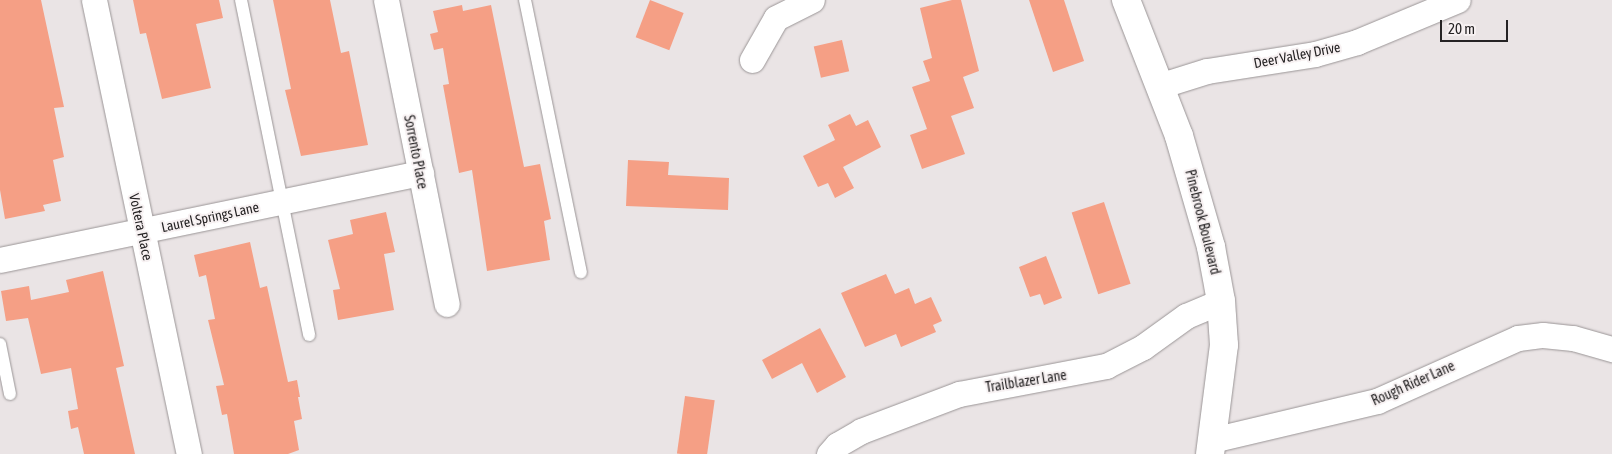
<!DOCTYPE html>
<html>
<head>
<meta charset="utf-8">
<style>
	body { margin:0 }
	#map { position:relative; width:1612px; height:454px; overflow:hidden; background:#eae4e5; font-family:"Asap Condensed",sans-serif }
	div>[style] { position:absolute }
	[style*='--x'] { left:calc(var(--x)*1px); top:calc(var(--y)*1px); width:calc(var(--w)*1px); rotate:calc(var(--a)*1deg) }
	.building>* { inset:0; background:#f59f85; transform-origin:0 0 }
	.roads { filter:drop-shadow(0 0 1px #9a9596) drop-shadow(0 0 1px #9a9596) }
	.service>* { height:12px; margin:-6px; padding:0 6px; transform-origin:6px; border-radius:6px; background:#fff }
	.minor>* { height:25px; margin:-12.5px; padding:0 12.5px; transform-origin:12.5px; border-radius:12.5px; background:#fff }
	.tertiary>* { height:28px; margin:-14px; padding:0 14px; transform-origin:14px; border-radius:14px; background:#fff }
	span { translate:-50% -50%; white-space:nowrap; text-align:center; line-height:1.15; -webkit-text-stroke:4px #f7f1f2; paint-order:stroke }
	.street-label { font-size:14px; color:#252324 }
	.scale { position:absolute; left:1440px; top:20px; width:68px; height:22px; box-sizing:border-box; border:2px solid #252324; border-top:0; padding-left:6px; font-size:15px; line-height:18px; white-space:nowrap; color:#252324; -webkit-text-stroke:4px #f7f1f2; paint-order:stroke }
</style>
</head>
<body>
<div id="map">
	<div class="building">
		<div style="clip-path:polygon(0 0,41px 0,64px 107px,54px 108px,64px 157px,53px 160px,61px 201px,43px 205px,45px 211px,5px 219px,0 190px)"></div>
		<div style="clip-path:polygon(133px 0,219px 0,223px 18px,196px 24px,211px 88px,162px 99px,146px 33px,140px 34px)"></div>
		<div style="clip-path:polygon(273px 0,330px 0,341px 53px,349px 51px,368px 145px,301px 156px,285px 90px,291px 89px)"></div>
		<div style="left:650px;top:0;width:36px;height:40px;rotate:21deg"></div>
		<div style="clip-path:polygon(952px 0,961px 0,979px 71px,963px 77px,974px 108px,951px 116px,965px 154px,922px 169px,910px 135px,927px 129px,912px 87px,930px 81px,923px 61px,932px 58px,920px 8px)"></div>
		<div style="clip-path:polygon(1029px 0,1064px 0,1084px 61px,1053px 72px)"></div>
		<div style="clip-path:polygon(462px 5px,463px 11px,491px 5px,524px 167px,540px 164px,551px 219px,544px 221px,550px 260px,487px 271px,472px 170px,459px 173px,443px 85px,449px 84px,443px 48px,434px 50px,430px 34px,438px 32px,433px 11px)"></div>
		<div style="left:842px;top:40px;width:32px;height:29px;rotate:77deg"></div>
		<div style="clip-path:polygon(850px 114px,856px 126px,868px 120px,881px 147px,843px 167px,854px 188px,835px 198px,828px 183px,818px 187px,803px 156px,835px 140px,828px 125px)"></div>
		<div style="clip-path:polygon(628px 160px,669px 162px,668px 175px,729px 178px,728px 210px,626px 206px)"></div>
		<div style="left:1104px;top:202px;width:86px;height:34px;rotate:72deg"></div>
		<div style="clip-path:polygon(386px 212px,395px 252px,384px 254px,394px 310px,338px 320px,333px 290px,340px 289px,328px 240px,353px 234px,350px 220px)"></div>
		<div style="clip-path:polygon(250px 242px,260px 288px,267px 286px,288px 382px,297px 380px,300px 397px,298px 397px,302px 419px,294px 421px,299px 450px,288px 454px,234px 454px,227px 414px,222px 415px,216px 386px,224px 385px,208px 320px,215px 319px,206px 275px,199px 277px,194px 255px)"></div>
		<div style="clip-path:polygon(1046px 256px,1062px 298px,1044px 305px,1040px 294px,1030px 297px,1019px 267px)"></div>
		<div style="clip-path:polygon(103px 271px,124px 366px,116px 368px,135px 454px,84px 454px,78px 427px,71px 429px,68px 411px,78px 409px,71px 368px,41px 374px,28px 318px,6px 321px,1px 291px,29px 286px,31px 300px,69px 292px,66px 280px)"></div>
		<div style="clip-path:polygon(886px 274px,895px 294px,909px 288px,915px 304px,931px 297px,942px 321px,933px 325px,936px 332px,901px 347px,896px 334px,865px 347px,841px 293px)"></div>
		<div style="clip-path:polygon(820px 328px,846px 377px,817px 393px,802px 363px,772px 379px,762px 360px)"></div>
		<div style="left:685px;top:396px;width:30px;height:58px;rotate:8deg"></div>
	</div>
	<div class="roads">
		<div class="service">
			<div style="--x:241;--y:0;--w:342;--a:78.5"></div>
			<div style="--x:525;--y:0;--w:278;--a:78.4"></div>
			<div style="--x:0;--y:344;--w:51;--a:78.7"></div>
		</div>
		<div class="minor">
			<div style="--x:94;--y:0;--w:464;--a:78.2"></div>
			<div style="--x:386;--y:0;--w:310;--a:78.7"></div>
			<div style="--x:752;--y:60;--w:48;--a:-60.3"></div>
			<div style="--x:776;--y:18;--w:40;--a:-26.6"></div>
			<div style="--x:1159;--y:86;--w:50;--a:-17.4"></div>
			<div style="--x:1207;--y:71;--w:109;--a:-8.9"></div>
			<div style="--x:1315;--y:54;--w:44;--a:-15.9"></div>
			<div style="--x:1357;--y:42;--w:109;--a:-22.6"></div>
			<div style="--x:0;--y:260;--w:430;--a:-11.7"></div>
			<div style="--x:1212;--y:440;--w:170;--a:-13.3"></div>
			<div style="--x:1377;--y:401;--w:154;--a:-24.1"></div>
			<div style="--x:1518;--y:338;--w:25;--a:-7"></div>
			<div style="--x:1543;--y:335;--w:30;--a:6"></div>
			<div style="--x:1573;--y:338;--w:41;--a:15.8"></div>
			<div style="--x:829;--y:454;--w:12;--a:-48"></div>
			<div style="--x:837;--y:445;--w:28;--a:-30"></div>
			<div style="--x:861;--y:431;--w:105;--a:-20.7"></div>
			<div style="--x:959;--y:394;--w:150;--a:-10.8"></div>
			<div style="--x:1106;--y:366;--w:42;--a:-27.2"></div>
			<div style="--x:1143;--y:347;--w:53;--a:-35.8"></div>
			<div style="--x:1186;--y:316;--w:38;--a:-23"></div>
		</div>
		<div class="tertiary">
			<div style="--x:1126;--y:0;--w:146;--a:68.7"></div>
			<div style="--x:1179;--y:136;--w:116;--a:73.9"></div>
			<div style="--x:1211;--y:247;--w:55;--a:79.5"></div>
			<div style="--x:1221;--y:301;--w:44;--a:86.1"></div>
			<div style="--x:1224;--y:345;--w:110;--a:97.3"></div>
		</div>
	</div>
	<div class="street-label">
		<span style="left:1297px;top:55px;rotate:-11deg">Deer Valley Drive</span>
		<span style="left:416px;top:152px;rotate:79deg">Sorrento Place</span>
		<span style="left:210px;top:217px;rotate:-12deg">Laurel Springs Lane</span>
		<span style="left:1203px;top:222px;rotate:76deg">Pinebrook Boulevard</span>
		<span style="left:141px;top:227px;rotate:78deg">Voltera Place</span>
		<span style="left:1026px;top:381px;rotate:-9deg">Trailblazer Lane</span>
		<span style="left:1413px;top:383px;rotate:-24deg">Rough Rider Lane</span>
	</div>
	<div class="scale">20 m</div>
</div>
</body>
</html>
